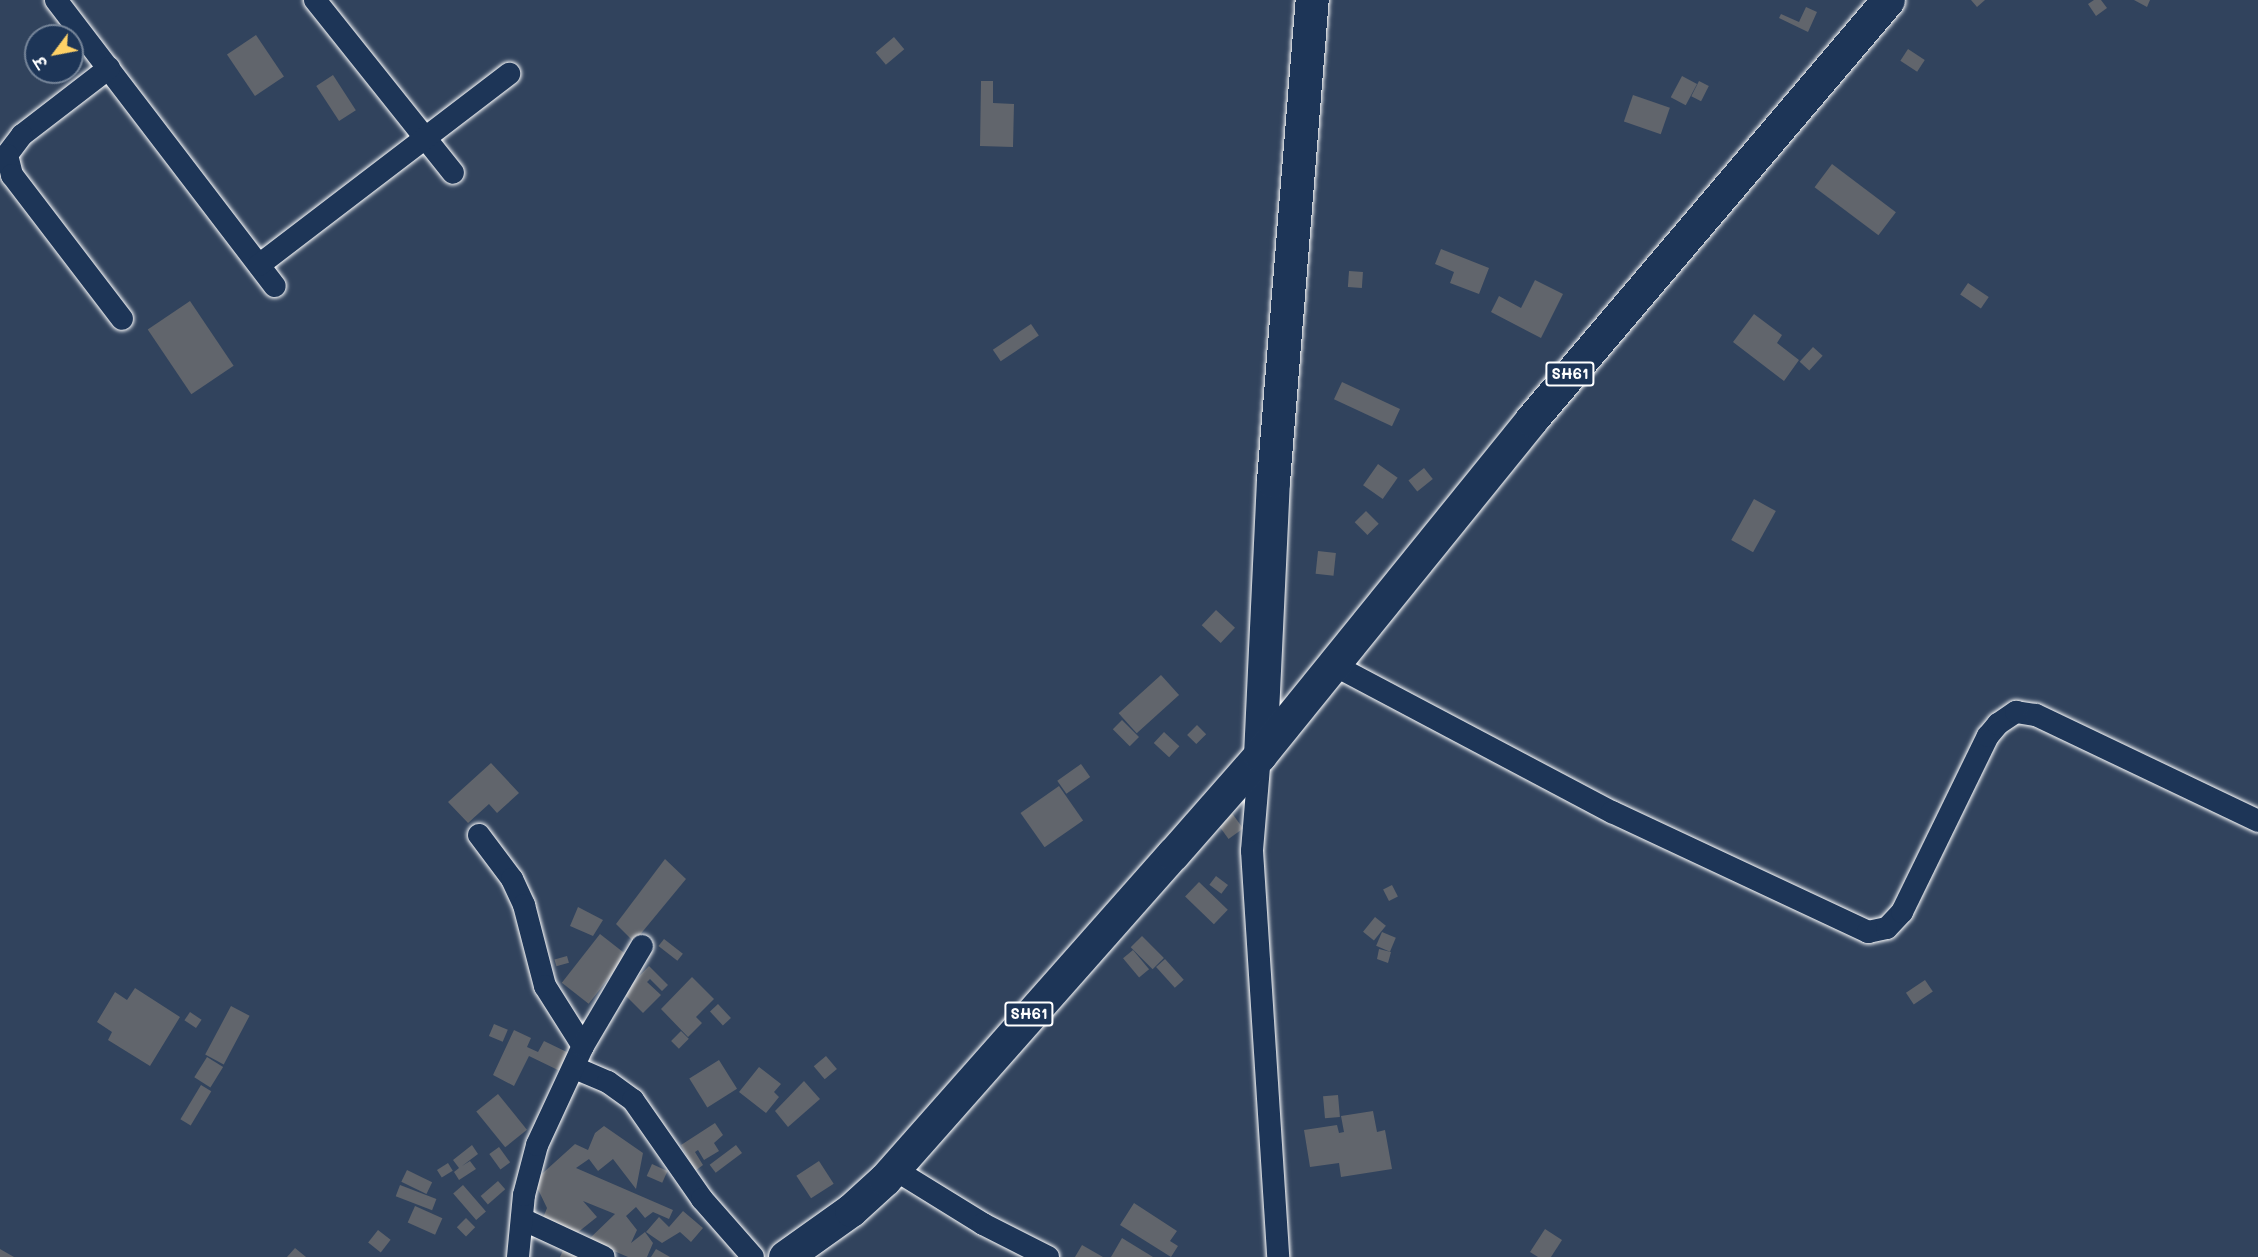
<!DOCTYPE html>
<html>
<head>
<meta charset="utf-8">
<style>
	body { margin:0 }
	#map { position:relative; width:2258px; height:1257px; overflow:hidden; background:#31435d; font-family:Mali,"Playpen Sans Deva",sans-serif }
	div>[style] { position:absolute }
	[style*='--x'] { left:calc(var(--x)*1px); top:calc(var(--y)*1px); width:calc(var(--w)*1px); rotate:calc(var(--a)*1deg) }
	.building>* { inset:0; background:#61656c; transform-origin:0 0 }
	.roads { filter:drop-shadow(0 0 2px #fff) drop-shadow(0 0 2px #fff) }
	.minor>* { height:22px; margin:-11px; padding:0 11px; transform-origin:11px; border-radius:11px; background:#1d3557 }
	.primary>* { height:33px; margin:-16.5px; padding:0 16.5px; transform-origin:16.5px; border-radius:16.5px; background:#1d3557 }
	span { translate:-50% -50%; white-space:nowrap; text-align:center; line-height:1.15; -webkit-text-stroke:5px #1d3557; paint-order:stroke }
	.shield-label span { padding:2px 4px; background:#1d3557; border:2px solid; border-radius:4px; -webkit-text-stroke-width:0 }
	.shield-label { font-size:15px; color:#fff; font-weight:700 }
	.north { position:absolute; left:24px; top:24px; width:60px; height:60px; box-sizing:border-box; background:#1d3557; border:2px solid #77869a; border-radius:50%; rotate:238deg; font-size:16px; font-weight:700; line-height:24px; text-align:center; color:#fff }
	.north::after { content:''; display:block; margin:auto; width:21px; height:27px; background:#ffd166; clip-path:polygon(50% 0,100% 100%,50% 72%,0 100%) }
</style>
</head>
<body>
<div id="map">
	<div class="building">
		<div style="clip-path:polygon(1971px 0,1985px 0,1977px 7px)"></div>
		<div style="clip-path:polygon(2094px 0,2101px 0,2107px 8px,2096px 16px,2088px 4px)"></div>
		<div style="clip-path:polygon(2134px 0,2150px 0,2147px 7px)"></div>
		<div style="clip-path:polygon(1806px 7px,1817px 12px,1808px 32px,1779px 18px,1781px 14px,1799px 22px)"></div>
		<div style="left:256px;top:35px;width:50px;height:35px;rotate:56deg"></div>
		<div style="left:894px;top:37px;width:16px;height:24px;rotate:50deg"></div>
		<div style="left:1908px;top:49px;width:20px;height:14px;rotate:33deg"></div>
		<div style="left:333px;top:75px;width:42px;height:20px;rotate:57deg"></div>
		<div style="left:1682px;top:76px;width:17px;height:24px;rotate:28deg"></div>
		<div style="clip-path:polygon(981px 81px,993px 81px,993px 103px,1014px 104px,1013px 147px,980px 146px)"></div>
		<div style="left:1699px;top:81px;width:11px;height:17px;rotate:27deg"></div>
		<div style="left:1633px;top:95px;width:39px;height:28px;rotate:19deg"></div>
		<div style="left:1832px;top:164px;width:80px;height:29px;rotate:37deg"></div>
		<div style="clip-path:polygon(1441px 249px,1489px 268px,1479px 294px,1450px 283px,1454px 272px,1435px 264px)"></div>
		<div style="left:1349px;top:271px;width:14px;height:16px;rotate:4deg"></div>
		<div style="clip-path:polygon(1535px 280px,1563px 294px,1541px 338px,1491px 312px,1499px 296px,1521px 308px)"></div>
		<div style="left:1968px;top:283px;width:25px;height:14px;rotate:34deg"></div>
		<div style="left:190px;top:301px;width:78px;height:51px;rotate:56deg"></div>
		<div style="clip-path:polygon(1754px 314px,1782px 335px,1777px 343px,1799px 360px,1784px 381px,1733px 342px)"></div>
		<div style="left:1031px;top:324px;width:14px;height:46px;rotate:56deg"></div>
		<div style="left:1813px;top:347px;width:13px;height:20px;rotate:42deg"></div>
		<div style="left:1342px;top:382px;width:64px;height:19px;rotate:25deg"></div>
		<div style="left:1378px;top:464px;width:24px;height:26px;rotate:35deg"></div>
		<div style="left:1424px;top:468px;width:14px;height:20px;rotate:51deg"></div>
		<div style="left:1754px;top:499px;width:25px;height:47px;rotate:29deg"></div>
		<div style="left:1366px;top:511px;width:18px;height:16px;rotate:45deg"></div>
		<div style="left:1318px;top:551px;width:18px;height:23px;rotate:6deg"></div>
		<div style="left:1216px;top:610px;width:26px;height:21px;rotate:43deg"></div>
		<div style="left:1161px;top:675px;width:27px;height:57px;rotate:48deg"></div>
		<div style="left:1122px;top:720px;width:24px;height:13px;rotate:45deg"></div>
		<div style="left:1197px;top:725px;width:13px;height:14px;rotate:45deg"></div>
		<div style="left:1164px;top:732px;width:21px;height:15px;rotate:43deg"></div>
		<div style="clip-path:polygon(491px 763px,519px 793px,497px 813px,489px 804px,468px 823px,448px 802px)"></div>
		<div style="left:1081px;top:764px;width:16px;height:29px;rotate:55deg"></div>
		<div style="left:1059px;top:786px;width:42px;height:47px;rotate:55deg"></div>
		<div style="left:1229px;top:809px;width:24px;height:18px;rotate:54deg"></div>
		<div style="clip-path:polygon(665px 859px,686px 879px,634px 942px,616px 924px)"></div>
		<div style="left:1216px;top:876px;width:15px;height:11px;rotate:37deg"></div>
		<div style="left:1199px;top:882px;width:40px;height:20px;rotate:44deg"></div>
		<div style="left:1392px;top:885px;width:13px;height:10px;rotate:63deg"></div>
		<div style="clip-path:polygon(578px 907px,603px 920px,593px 936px,570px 926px)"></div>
		<div style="left:1375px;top:917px;width:14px;height:19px;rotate:39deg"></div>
		<div style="left:1382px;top:932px;width:15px;height:15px;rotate:23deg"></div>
		<div style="left:600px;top:934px;width:34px;height:62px;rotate:38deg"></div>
		<div style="left:1142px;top:936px;width:31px;height:16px;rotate:45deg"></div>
		<div style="left:664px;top:939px;width:24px;height:9px;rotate:38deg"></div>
		<div style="clip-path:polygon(1379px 949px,1391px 952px,1388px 963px,1377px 959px)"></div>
		<div style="left:1133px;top:950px;width:25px;height:13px;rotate:50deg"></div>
		<div style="left:567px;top:956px;width:7px;height:13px;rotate:74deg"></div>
		<div style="left:1165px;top:959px;width:28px;height:12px;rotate:48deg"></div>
		<div style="clip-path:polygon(649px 966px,668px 985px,662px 991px,650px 979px,647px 982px,661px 995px,643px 1013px,623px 993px)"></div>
		<div style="clip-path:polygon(692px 977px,714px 999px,696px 1017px,702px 1023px,688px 1037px,661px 1009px)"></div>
		<div style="left:1925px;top:980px;width:14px;height:23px;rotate:56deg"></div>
		<div style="clip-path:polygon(135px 988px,180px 1017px,150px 1066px,108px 1040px,112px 1032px,97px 1022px,115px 992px,127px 1000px)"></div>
		<div style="left:718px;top:1004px;width:19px;height:11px;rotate:47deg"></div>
		<div style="left:231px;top:1006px;width:21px;height:55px;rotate:28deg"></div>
		<div style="left:190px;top:1012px;width:14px;height:10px;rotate:34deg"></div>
		<div style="left:494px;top:1024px;width:15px;height:13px;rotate:23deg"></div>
		<div style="clip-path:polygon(514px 1030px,531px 1038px,527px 1047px,538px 1052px,544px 1041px,573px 1055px,564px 1073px,529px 1056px,514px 1086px,493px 1075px)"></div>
		<div style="left:681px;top:1031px;width:11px;height:14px;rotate:45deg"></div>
		<div style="left:826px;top:1056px;width:17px;height:16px;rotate:50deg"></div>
		<div style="left:207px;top:1057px;width:19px;height:24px;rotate:32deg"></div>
		<div style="left:719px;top:1060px;width:34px;height:35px;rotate:58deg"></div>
		<div style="clip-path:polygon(759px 1067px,781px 1084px,774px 1092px,779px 1097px,766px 1113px,739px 1092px)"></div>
		<div style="clip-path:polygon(804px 1081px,820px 1099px,788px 1127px,775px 1111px)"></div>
		<div style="left:201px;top:1085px;width:12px;height:40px;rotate:31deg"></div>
		<div style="left:498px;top:1094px;width:46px;height:28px;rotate:51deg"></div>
		<div style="left:1338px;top:1095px;width:22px;height:15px;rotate:85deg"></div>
		<div style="clip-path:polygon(1373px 1111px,1377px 1132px,1385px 1130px,1392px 1169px,1341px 1177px,1339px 1163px,1310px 1167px,1304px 1130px,1337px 1125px,1339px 1133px,1344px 1132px,1341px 1116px)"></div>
		<div style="clip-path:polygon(715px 1123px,723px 1135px,714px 1143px,719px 1151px,704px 1160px,698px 1150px,695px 1152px,703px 1165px,695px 1171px,681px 1145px)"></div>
		<div style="clip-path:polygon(604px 1126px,643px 1153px,636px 1189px,613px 1159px,598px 1171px,589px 1159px,576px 1168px,673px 1210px,669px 1219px,653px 1212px,645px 1218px,636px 1207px,626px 1216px,637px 1230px,631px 1243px,645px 1232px,653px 1243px,647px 1257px,628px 1257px,588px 1240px,615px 1214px,583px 1201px,597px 1217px,577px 1233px,543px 1218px,547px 1208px,534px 1181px,575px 1144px,588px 1150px,595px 1133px)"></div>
		<div style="clip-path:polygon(472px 1145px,478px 1154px,462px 1166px,470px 1161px,476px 1169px,459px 1180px,454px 1172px,459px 1168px,453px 1160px)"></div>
		<div style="left:736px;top:1145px;width:10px;height:33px;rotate:53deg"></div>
		<div style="left:499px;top:1147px;width:19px;height:12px;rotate:54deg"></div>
		<div style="left:819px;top:1161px;width:27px;height:27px;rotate:57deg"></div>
		<div style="left:448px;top:1163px;width:9px;height:13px;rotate:58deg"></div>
		<div style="left:652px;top:1164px;width:17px;height:13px;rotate:24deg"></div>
		<div style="left:407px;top:1170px;width:28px;height:13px;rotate:26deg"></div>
		<div style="left:498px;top:1181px;width:11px;height:23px;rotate:49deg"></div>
		<div style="left:400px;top:1185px;width:39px;height:12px;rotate:21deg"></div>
		<div style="left:463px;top:1185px;width:35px;height:13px;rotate:49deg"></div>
		<div style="clip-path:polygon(1134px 1203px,1177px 1231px,1170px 1241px,1178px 1246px,1171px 1257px,1120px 1225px)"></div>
		<div style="left:415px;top:1206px;width:30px;height:18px;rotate:24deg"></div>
		<div style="clip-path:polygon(683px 1211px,703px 1228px,691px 1242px,680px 1232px,662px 1243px,646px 1232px,659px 1217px,669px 1227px)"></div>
		<div style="left:466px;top:1218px;width:13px;height:13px;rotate:45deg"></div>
		<div style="clip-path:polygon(1545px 1229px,1562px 1240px,1551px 1257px,1538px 1257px,1530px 1252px)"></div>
		<div style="left:378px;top:1230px;width:16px;height:16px;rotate:38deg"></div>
		<div style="clip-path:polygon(1122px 1238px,1153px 1257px,1111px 1257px)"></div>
		<div style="clip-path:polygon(1082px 1245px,1103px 1257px,1075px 1257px)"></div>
		<div style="clip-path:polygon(565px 1246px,585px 1257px,560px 1257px)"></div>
		<div style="clip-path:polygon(295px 1248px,306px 1257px,287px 1257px)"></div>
		<div style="clip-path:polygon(0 1249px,14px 1257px,0 1257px)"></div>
		<div style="clip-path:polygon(656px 1249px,670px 1257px,651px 1257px)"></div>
	</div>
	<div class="roads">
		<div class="minor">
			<div style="--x:56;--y:0;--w:360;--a:52.6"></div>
			<div style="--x:315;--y:0;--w:221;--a:51.4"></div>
			<div style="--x:109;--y:68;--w:110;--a:142.4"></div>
			<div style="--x:22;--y:135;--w:25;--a:127"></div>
			<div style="--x:7;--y:155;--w:21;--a:76"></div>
			<div style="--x:12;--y:175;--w:181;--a:52.6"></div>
			<div style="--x:259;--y:265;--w:315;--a:-37.4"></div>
			<div style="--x:1332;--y:664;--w:317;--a:27.9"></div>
			<div style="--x:1612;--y:812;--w:283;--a:25.1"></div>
			<div style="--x:1868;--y:932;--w:19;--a:-12"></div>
			<div style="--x:1887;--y:928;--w:22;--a:-47"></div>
			<div style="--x:1902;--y:912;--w:196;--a:-64"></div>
			<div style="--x:1988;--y:736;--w:16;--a:-50"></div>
			<div style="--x:1998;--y:724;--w:22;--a:-34"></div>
			<div style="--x:2016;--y:712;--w:20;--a:9"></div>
			<div style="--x:2036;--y:715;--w:246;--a:25.5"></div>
			<div style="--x:1260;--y:755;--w:96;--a:94.8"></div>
			<div style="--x:1252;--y:851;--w:407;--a:86.3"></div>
			<div style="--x:479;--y:835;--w:55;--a:53.1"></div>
			<div style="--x:512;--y:879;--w:29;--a:65"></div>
			<div style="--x:524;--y:905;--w:84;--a:75.5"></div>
			<div style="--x:545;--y:986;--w:71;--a:57.7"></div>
			<div style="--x:575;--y:1068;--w:36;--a:23"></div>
			<div style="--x:608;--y:1082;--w:31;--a:36"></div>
			<div style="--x:633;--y:1100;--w:121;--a:55.1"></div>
			<div style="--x:702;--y:1199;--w:77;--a:48.7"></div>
			<div style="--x:894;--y:1169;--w:105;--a:31.7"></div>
			<div style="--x:983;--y:1224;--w:73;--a:26.9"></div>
			<div style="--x:522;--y:1219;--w:90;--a:24.9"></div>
			<div style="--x:518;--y:1257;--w:62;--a:-84.5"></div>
			<div style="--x:524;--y:1195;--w:52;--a:-75.4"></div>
			<div style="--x:537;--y:1145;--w:109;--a:-65.1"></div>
			<div style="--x:583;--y:1046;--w:116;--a:-59.5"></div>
		</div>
		<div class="primary">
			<div style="--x:1260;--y:755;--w:274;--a:-87.3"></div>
			<div style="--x:1273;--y:481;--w:483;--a:-85.4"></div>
			<div style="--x:785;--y:1257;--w:81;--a:-35.5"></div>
			<div style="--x:851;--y:1210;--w:46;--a:-42.4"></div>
			<div style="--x:885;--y:1179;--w:434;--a:-48.5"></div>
			<div style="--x:1173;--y:854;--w:132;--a:-48.7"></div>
			<div style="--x:1260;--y:755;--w:431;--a:-51"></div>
			<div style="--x:1531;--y:420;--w:551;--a:-49.64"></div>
		</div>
	</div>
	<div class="shield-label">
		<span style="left:1570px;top:374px">SH61</span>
		<span style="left:1029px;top:1014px">SH61</span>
	</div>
	<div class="north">उ</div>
</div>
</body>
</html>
